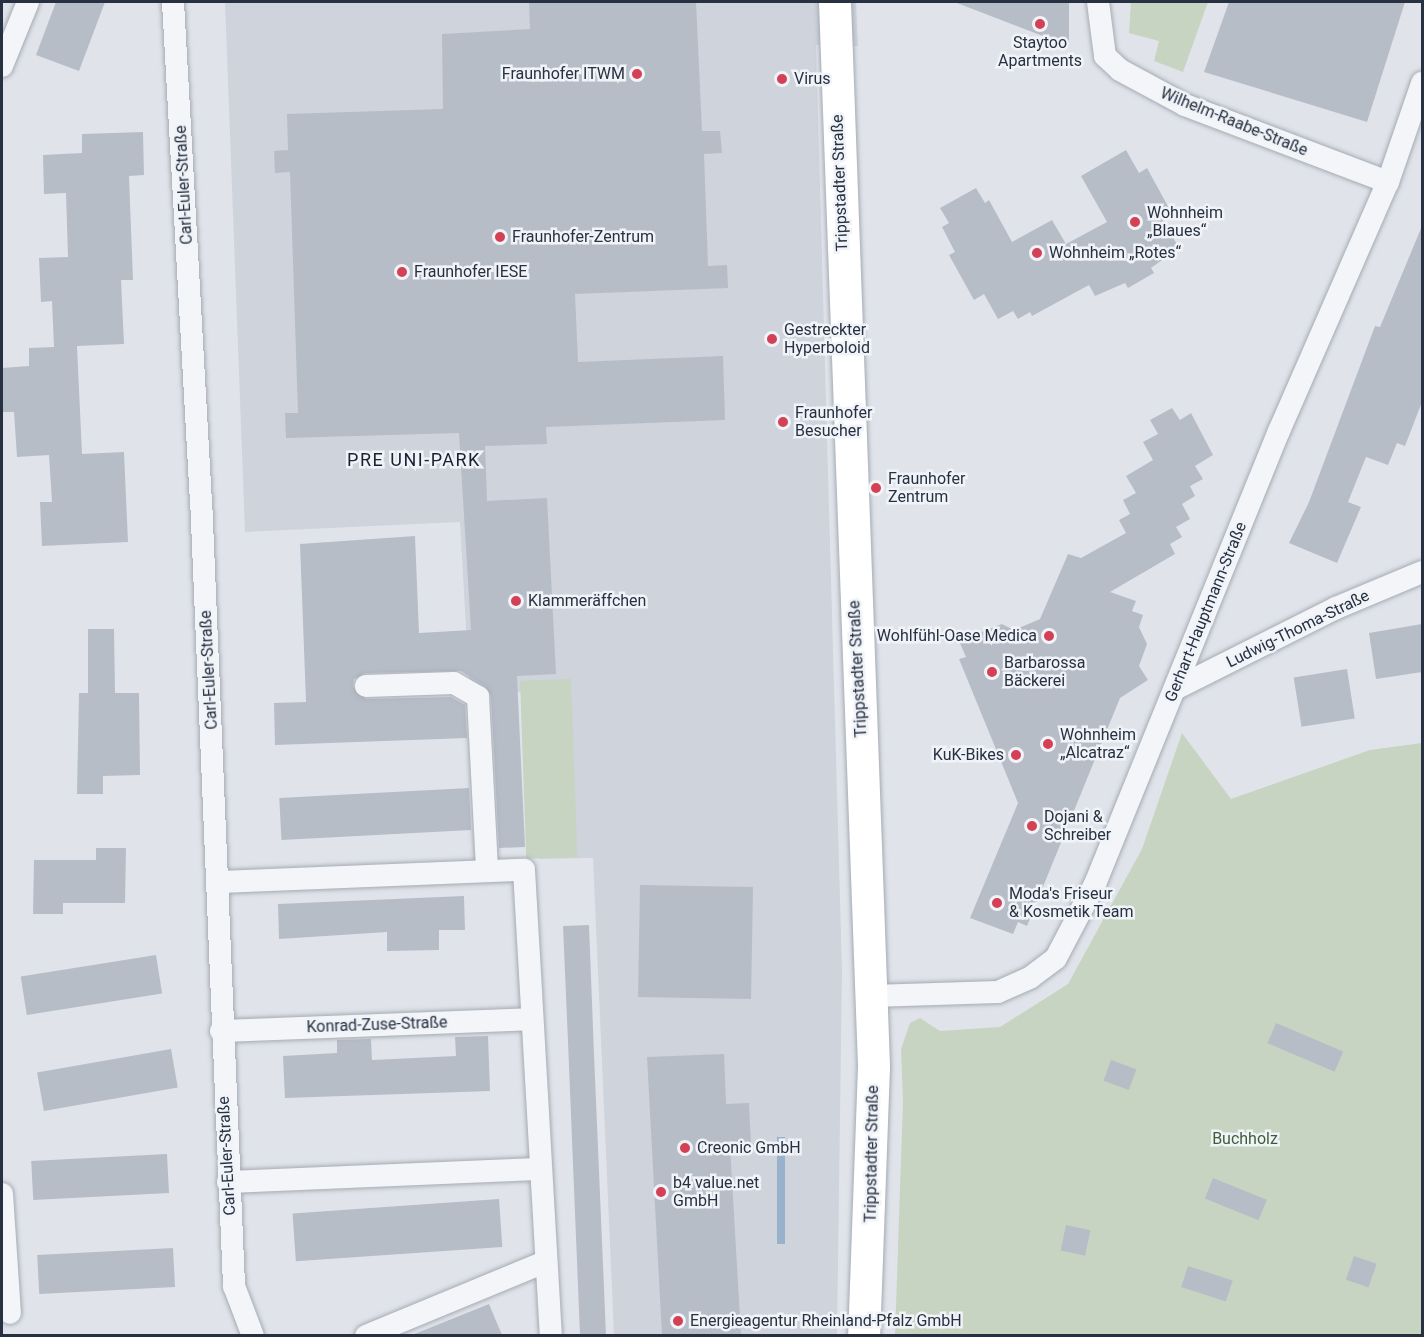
<!DOCTYPE html>
<html>
<head>
<meta charset="utf-8">
<style>
	body { margin:0 }
	#map { position:relative; width:1424px; height:1337px; overflow:hidden; background:#e0e4ea; font-family:Roboto,sans-serif }
	div>[style] { position:absolute }
	[style*='--x'] { left:calc(var(--x)*1px); top:calc(var(--y)*1px); width:calc(var(--w)*1px); rotate:calc(var(--a)*1deg) }
	.built>* { inset:0; background:#ced3dc }
	.green>* { inset:0; background:#c6d4c1; transform-origin:0 0 }
	.water>* { inset:0; background:#9ab1cb; transform-origin:0 0 }
	.building>* { inset:0; background:#b7bdc7; transform-origin:0 0 }
	.roads { filter:drop-shadow(0 0 2px #a5abb4) drop-shadow(0 0 2px #a5abb4) }
	.street>* { height:22px; margin:-11px; padding:0 11px; transform-origin:11px; border-radius:11px; background:#f3f5f8 }
	.secondary>* { height:32px; margin:-16px; padding:0 16px; transform-origin:16px; border-radius:16px; background:#fff }
	.dots>* { width:16px; height:16px; translate:-50% -50%; box-sizing:border-box; border:3px solid #f0f3f7; border-radius:50% }
	span { translate:-50% -50%; white-space:nowrap; text-align:center; line-height:1.15; -webkit-text-stroke:5px #f0f3f7; paint-order:stroke }
	.poi-label { font-size:16px; color:#283142 }
	.right { translate:-100% -50%; text-align:right }
	.left { translate:0 -50%; text-align:left }
	.street-label { font-size:16px; color:#283142 }
	.park-label { font-size:16px; color:#3c5e35 }
	.neighbourhood-label { font-size:18px; color:#1a2233; letter-spacing:1.5px }
	.frame { position:absolute; inset:0; border:3px solid #283142; pointer-events:none }
</style>
</head>
<body>
<div id="map">
	<div class="built">
		<div style="clip-path:polygon(225px 2px,856px 2px,858px 46px,816px 45px,842px 971px,837px 1335px,614px 1335px,593px 858px,539px 859px,531px 692px,480px 692px,469px 680px,460px 522px,245px 532px)"></div>
	</div>
	<div class="green">
		<div style="clip-path:polygon(1131px 2px,1208px 2px,1183px 72px,1154px 61px,1159px 41px,1129px 33px)"></div>
		<div style="left:571px;top:679px;width:178px;height:51px;rotate:88deg"></div>
		<div style="clip-path:polygon(1182px 733px,1231px 799px,1370px 750px,1422px 743px,1422px 1335px,895px 1336px,903px 1101px,901px 1049px,910px 1023px,920px 1018px,940px 1031px,1000px 1027px,1068px 984px,1142px 849px)"></div>
	</div>
	<div class="water">
		<div style="left:777px;top:1137px;width:8px;height:107px"></div>
	</div>
	<div class="building">
		<div style="clip-path:polygon(56px 2px,105px 2px,79px 71px,36px 55px)"></div>
		<div style="clip-path:polygon(529px 2px,696px 2px,702px 131px,720px 131px,722px 153px,704px 154px,708px 266px,727px 265px,728px 288px,575px 294px,578px 362px,723px 356px,725px 420px,546px 427px,547px 444px,485px 446px,487px 501px,547px 498px,556px 674px,517px 676px,525px 847px,499px 848px,491px 696px,485px 686px,461px 671px,366px 673px,354px 679px,353px 687px,366px 699px,451px 697px,465px 705px,467px 738px,275px 745px,274px 703px,306px 702px,300px 544px,415px 536px,419px 633px,471px 630px,459px 433px,286px 438px,285px 413px,298px 413px,290px 172px,275px 173px,274px 151px,288px 150px,287px 114px,443px 109px,442px 34px,530px 29px)"></div>
		<div style="clip-path:polygon(958px 2px,1069px 2px,1069px 46px,957px 3px)"></div>
		<div style="clip-path:polygon(1229px 2px,1405px 2px,1367px 122px,1204px 72px)"></div>
		<div style="clip-path:polygon(143px 132px,144px 175px,129px 176px,133px 280px,121px 280px,124px 344px,77px 346px,82px 454px,124px 452px,128px 542px,42px 546px,40px 502px,52px 502px,49px 455px,17px 457px,14px 412px,2px 412px,2px 368px,29px 366px,29px 348px,54px 347px,52px 301px,41px 302px,39px 258px,68px 257px,66px 193px,44px 194px,43px 155px,82px 153px,82px 134px)"></div>
		<div style="clip-path:polygon(1126px 150px,1139px 173px,1147px 168px,1170px 210px,1160px 215px,1179px 248px,1151px 268px,1154px 273px,1128px 288px,1125px 283px,1095px 296px,1089px 285px,1032px 316px,1030px 312px,1018px 319px,1013px 311px,998px 319px,984px 294px,974px 300px,949px 255px,955px 252px,942px 227px,949px 223px,940px 208px,976px 188px,985px 203px,989px 200px,1012px 242px,1052px 220px,1066px 244px,1107px 222px,1081px 176px)"></div>
		<div style="clip-path:polygon(1422px 226px,1422px 402px,1405px 446px,1397px 443px,1388px 465px,1366px 457px,1348px 502px,1361px 507px,1337px 563px,1289px 543px,1309px 502px,1375px 326px,1380px 327px)"></div>
		<div style="clip-path:polygon(1172px 408px,1180px 420px,1191px 413px,1213px 455px,1195px 466px,1203px 479px,1190px 486px,1195px 496px,1182px 504px,1190px 519px,1176px 527px,1182px 537px,1170px 544px,1175px 554px,1110px 592px,1136px 601px,1132px 611px,1143px 615px,1139px 627px,1147px 644px,1139px 666px,1148px 680px,1120px 698px,1027px 926px,1018px 922px,1013px 934px,970px 918px,1018px 803px,959px 659px,966px 657px,959px 641px,1002px 624px,1014px 630px,1040px 619px,1068px 554px,1081px 558px,1126px 533px,1119px 520px,1130px 514px,1123px 500px,1136px 493px,1126px 476px,1153px 460px,1143px 442px,1158px 434px,1150px 420px)"></div>
		<div style="clip-path:polygon(1422px 624px,1422px 672px,1376px 679px,1369px 633px)"></div>
		<div style="clip-path:polygon(88px 629px,114px 629px,115px 693px,139px 693px,140px 775px,103px 776px,103px 794px,77px 794px,79px 693px,88px 693px)"></div>
		<div style="left:1347px;top:669px;width:50px;height:54px;rotate:81deg"></div>
		<div style="left:469px;top:788px;width:42px;height:190px;rotate:87deg"></div>
		<div style="clip-path:polygon(96px 848px,126px 848px,125px 903px,63px 903px,63px 914px,33px 914px,34px 860px,96px 860px)"></div>
		<div style="left:753px;top:887px;width:112px;height:113px;rotate:91deg"></div>
		<div style="clip-path:polygon(464px 896px,465px 930px,439px 930px,439px 950px,387px 951px,387px 932px,279px 939px,278px 904px)"></div>
		<div style="clip-path:polygon(589px 925px,594px 1054px,606px 1335px,580px 1335px,568px 1042px,563px 926px)"></div>
		<div style="left:156px;top:955px;width:39px;height:137px;rotate:81deg"></div>
		<div style="left:1276px;top:1023px;width:73px;height:22px;rotate:23deg"></div>
		<div style="clip-path:polygon(488px 1036px,490px 1091px,285px 1098px,283px 1056px,337px 1053px,337px 1040px,371px 1039px,372px 1060px,456px 1056px,455px 1037px)"></div>
		<div style="left:171px;top:1049px;width:39px;height:136px;rotate:80deg"></div>
		<div style="clip-path:polygon(724px 1054px,726px 1104px,749px 1103px,751px 1145px,730px 1146px,741px 1335px,662px 1335px,647px 1057px)"></div>
		<div style="left:1111px;top:1060px;width:27px;height:22px;rotate:20deg"></div>
		<div style="left:167px;top:1154px;width:39px;height:136px;rotate:87deg"></div>
		<div style="left:1213px;top:1178px;width:58px;height:22px;rotate:22deg"></div>
		<div style="left:499px;top:1199px;width:48px;height:207px;rotate:86deg"></div>
		<div style="left:1066px;top:1225px;width:25px;height:26px;rotate:12deg"></div>
		<div style="left:173px;top:1248px;width:39px;height:136px;rotate:87deg"></div>
		<div style="left:1354px;top:1256px;width:24px;height:25px;rotate:19deg"></div>
		<div style="left:1188px;top:1266px;width:47px;height:22px;rotate:18deg"></div>
		<div style="clip-path:polygon(489px 1304px,502px 1335px,412px 1335px)"></div>
	</div>
	<div class="roads">
		<div class="street">
			<div style="--x:173;--y:2;--w:497;--a:86.8"></div>
			<div style="--x:201;--y:498;--w:789;--a:87.6"></div>
			<div style="--x:234;--y:1286;--w:53;--a:69.2"></div>
			<div style="--x:1098;--y:2;--w:54;--a:82.6"></div>
			<div style="--x:1105;--y:56;--w:21;--a:43"></div>
			<div style="--x:1120;--y:70;--w:74;--a:28.3"></div>
			<div style="--x:1185;--y:105;--w:217;--a:20.8"></div>
			<div style="--x:2;--y:66;--w:69;--a:-67.9"></div>
			<div style="--x:366;--y:686;--w:88;--a:-2"></div>
			<div style="--x:454;--y:683;--w:28;--a:30"></div>
			<div style="--x:478;--y:697;--w:174;--a:87"></div>
			<div style="--x:1175;--y:689;--w:180;--a:-26.7"></div>
			<div style="--x:1336;--y:608;--w:93;--a:-22.7"></div>
			<div style="--x:219;--y:882;--w:305;--a:-2.3"></div>
			<div style="--x:524;--y:870;--w:467;--a:86.7"></div>
			<div style="--x:872;--y:996;--w:126;--a:-1.8"></div>
			<div style="--x:998;--y:992;--w:36;--a:-24"></div>
			<div style="--x:1031;--y:977;--w:31;--a:-37"></div>
			<div style="--x:1056;--y:958;--w:84;--a:-62.2"></div>
			<div style="--x:1095;--y:884;--w:489;--a:-67.9"></div>
			<div style="--x:1279;--y:431;--w:272;--a:-66.4"></div>
			<div style="--x:1388;--y:182;--w:105;--a:-71"></div>
			<div style="--x:221;--y:1031;--w:311;--a:-2.2"></div>
			<div style="--x:228;--y:1182;--w:310;--a:-2.4"></div>
			<div style="--x:2;--y:1194;--w:119;--a:86.2"></div>
			<div style="--x:366;--y:1336;--w:194;--a:-22.5"></div>
		</div>
		<div class="secondary">
			<div style="--x:835;--y:2;--w:1066;--a:87.9"></div>
			<div style="--x:874;--y:1067;--w:269;--a:92.1"></div>
		</div>
	</div>
	<div class="dots">
		<div style="left:1040px;top:24px;background:#d44055"></div>
		<div style="left:637px;top:74px;background:#d44055"></div>
		<div style="left:782px;top:79px;background:#d44055"></div>
		<div style="left:1135px;top:222px;background:#d44055"></div>
		<div style="left:500px;top:237px;background:#d44055"></div>
		<div style="left:1037px;top:253px;background:#d44055"></div>
		<div style="left:402px;top:272px;background:#d44055"></div>
		<div style="left:772px;top:339px;background:#d44055"></div>
		<div style="left:783px;top:422px;background:#d44055"></div>
		<div style="left:876px;top:488px;background:#d44055"></div>
		<div style="left:516px;top:601px;background:#d44055"></div>
		<div style="left:1049px;top:636px;background:#d44055"></div>
		<div style="left:992px;top:672px;background:#d44055"></div>
		<div style="left:1048px;top:744px;background:#d44055"></div>
		<div style="left:1016px;top:755px;background:#d44055"></div>
		<div style="left:1032px;top:826px;background:#d44055"></div>
		<div style="left:997px;top:903px;background:#d44055"></div>
		<div style="left:685px;top:1148px;background:#d44055"></div>
		<div style="left:661px;top:1192px;background:#d44055"></div>
		<div style="left:678px;top:1321px;background:#d44055"></div>
	</div>
	<div class="poi-label">
		<span style="left:1040px;top:52px">Staytoo<br>Apartments</span>
		<span class="right" style="left:625px;top:74px">Fraunhofer ITWM</span>
		<span class="left" style="left:794px;top:79px">Virus</span>
		<span class="left" style="left:1147px;top:222px">Wohnheim<br>„Blaues“</span>
		<span class="left" style="left:512px;top:237px">Fraunhofer-Zentrum</span>
		<span class="left" style="left:1049px;top:253px">Wohnheim „Rotes“</span>
		<span class="left" style="left:414px;top:272px">Fraunhofer IESE</span>
		<span class="left" style="left:784px;top:339px">Gestreckter<br>Hyperboloid</span>
		<span class="left" style="left:795px;top:422px">Fraunhofer<br>Besucher</span>
		<span class="left" style="left:888px;top:488px">Fraunhofer<br>Zentrum</span>
		<span class="left" style="left:528px;top:601px">Klammeräffchen</span>
		<span class="right" style="left:1037px;top:636px">Wohlfühl-Oase Medica</span>
		<span class="left" style="left:1004px;top:672px">Barbarossa<br>Bäckerei</span>
		<span class="left" style="left:1060px;top:744px">Wohnheim<br>„Alcatraz“</span>
		<span class="right" style="left:1004px;top:755px">KuK-Bikes</span>
		<span class="left" style="left:1044px;top:826px">Dojani &amp;<br>Schreiber</span>
		<span class="left" style="left:1009px;top:903px">Moda's Friseur<br>&amp; Kosmetik Team</span>
		<span class="left" style="left:697px;top:1148px">Creonic GmbH</span>
		<span class="left" style="left:673px;top:1192px">b4 value.net<br>GmbH</span>
		<span class="left" style="left:690px;top:1321px">Energieagentur Rheinland-Pfalz GmbH</span>
	</div>
	<div class="street-label">
		<span style="left:1234px;top:122px;rotate:22deg">Wilhelm-Raabe-Straße</span>
		<span style="left:840px;top:183px;rotate:-92deg">Trippstadter Straße</span>
		<span style="left:184px;top:185px;rotate:-93deg">Carl-Euler-Straße</span>
		<span style="left:1206px;top:612px;rotate:-68deg">Gerhart-Hauptmann-Straße</span>
		<span style="left:1298px;top:629px;rotate:-26deg">Ludwig-Thoma-Straße</span>
		<span style="left:858px;top:669px;rotate:-93deg">Trippstadter Straße</span>
		<span style="left:209px;top:670px;rotate:-93deg">Carl-Euler-Straße</span>
		<span style="left:377px;top:1025px;rotate:-2deg">Konrad-Zuse-Straße</span>
		<span style="left:872px;top:1154px;rotate:-89deg">Trippstadter Straße</span>
		<span style="left:227px;top:1156px;rotate:-93deg">Carl-Euler-Straße</span>
	</div>
	<div class="park-label">
		<span style="left:1245px;top:1139px">Buchholz</span>
	</div>
	<div class="neighbourhood-label">
		<span style="left:414px;top:460px">PRE UNI-PARK</span>
	</div>
	<div class="frame"></div>
</div>
</body>
</html>
